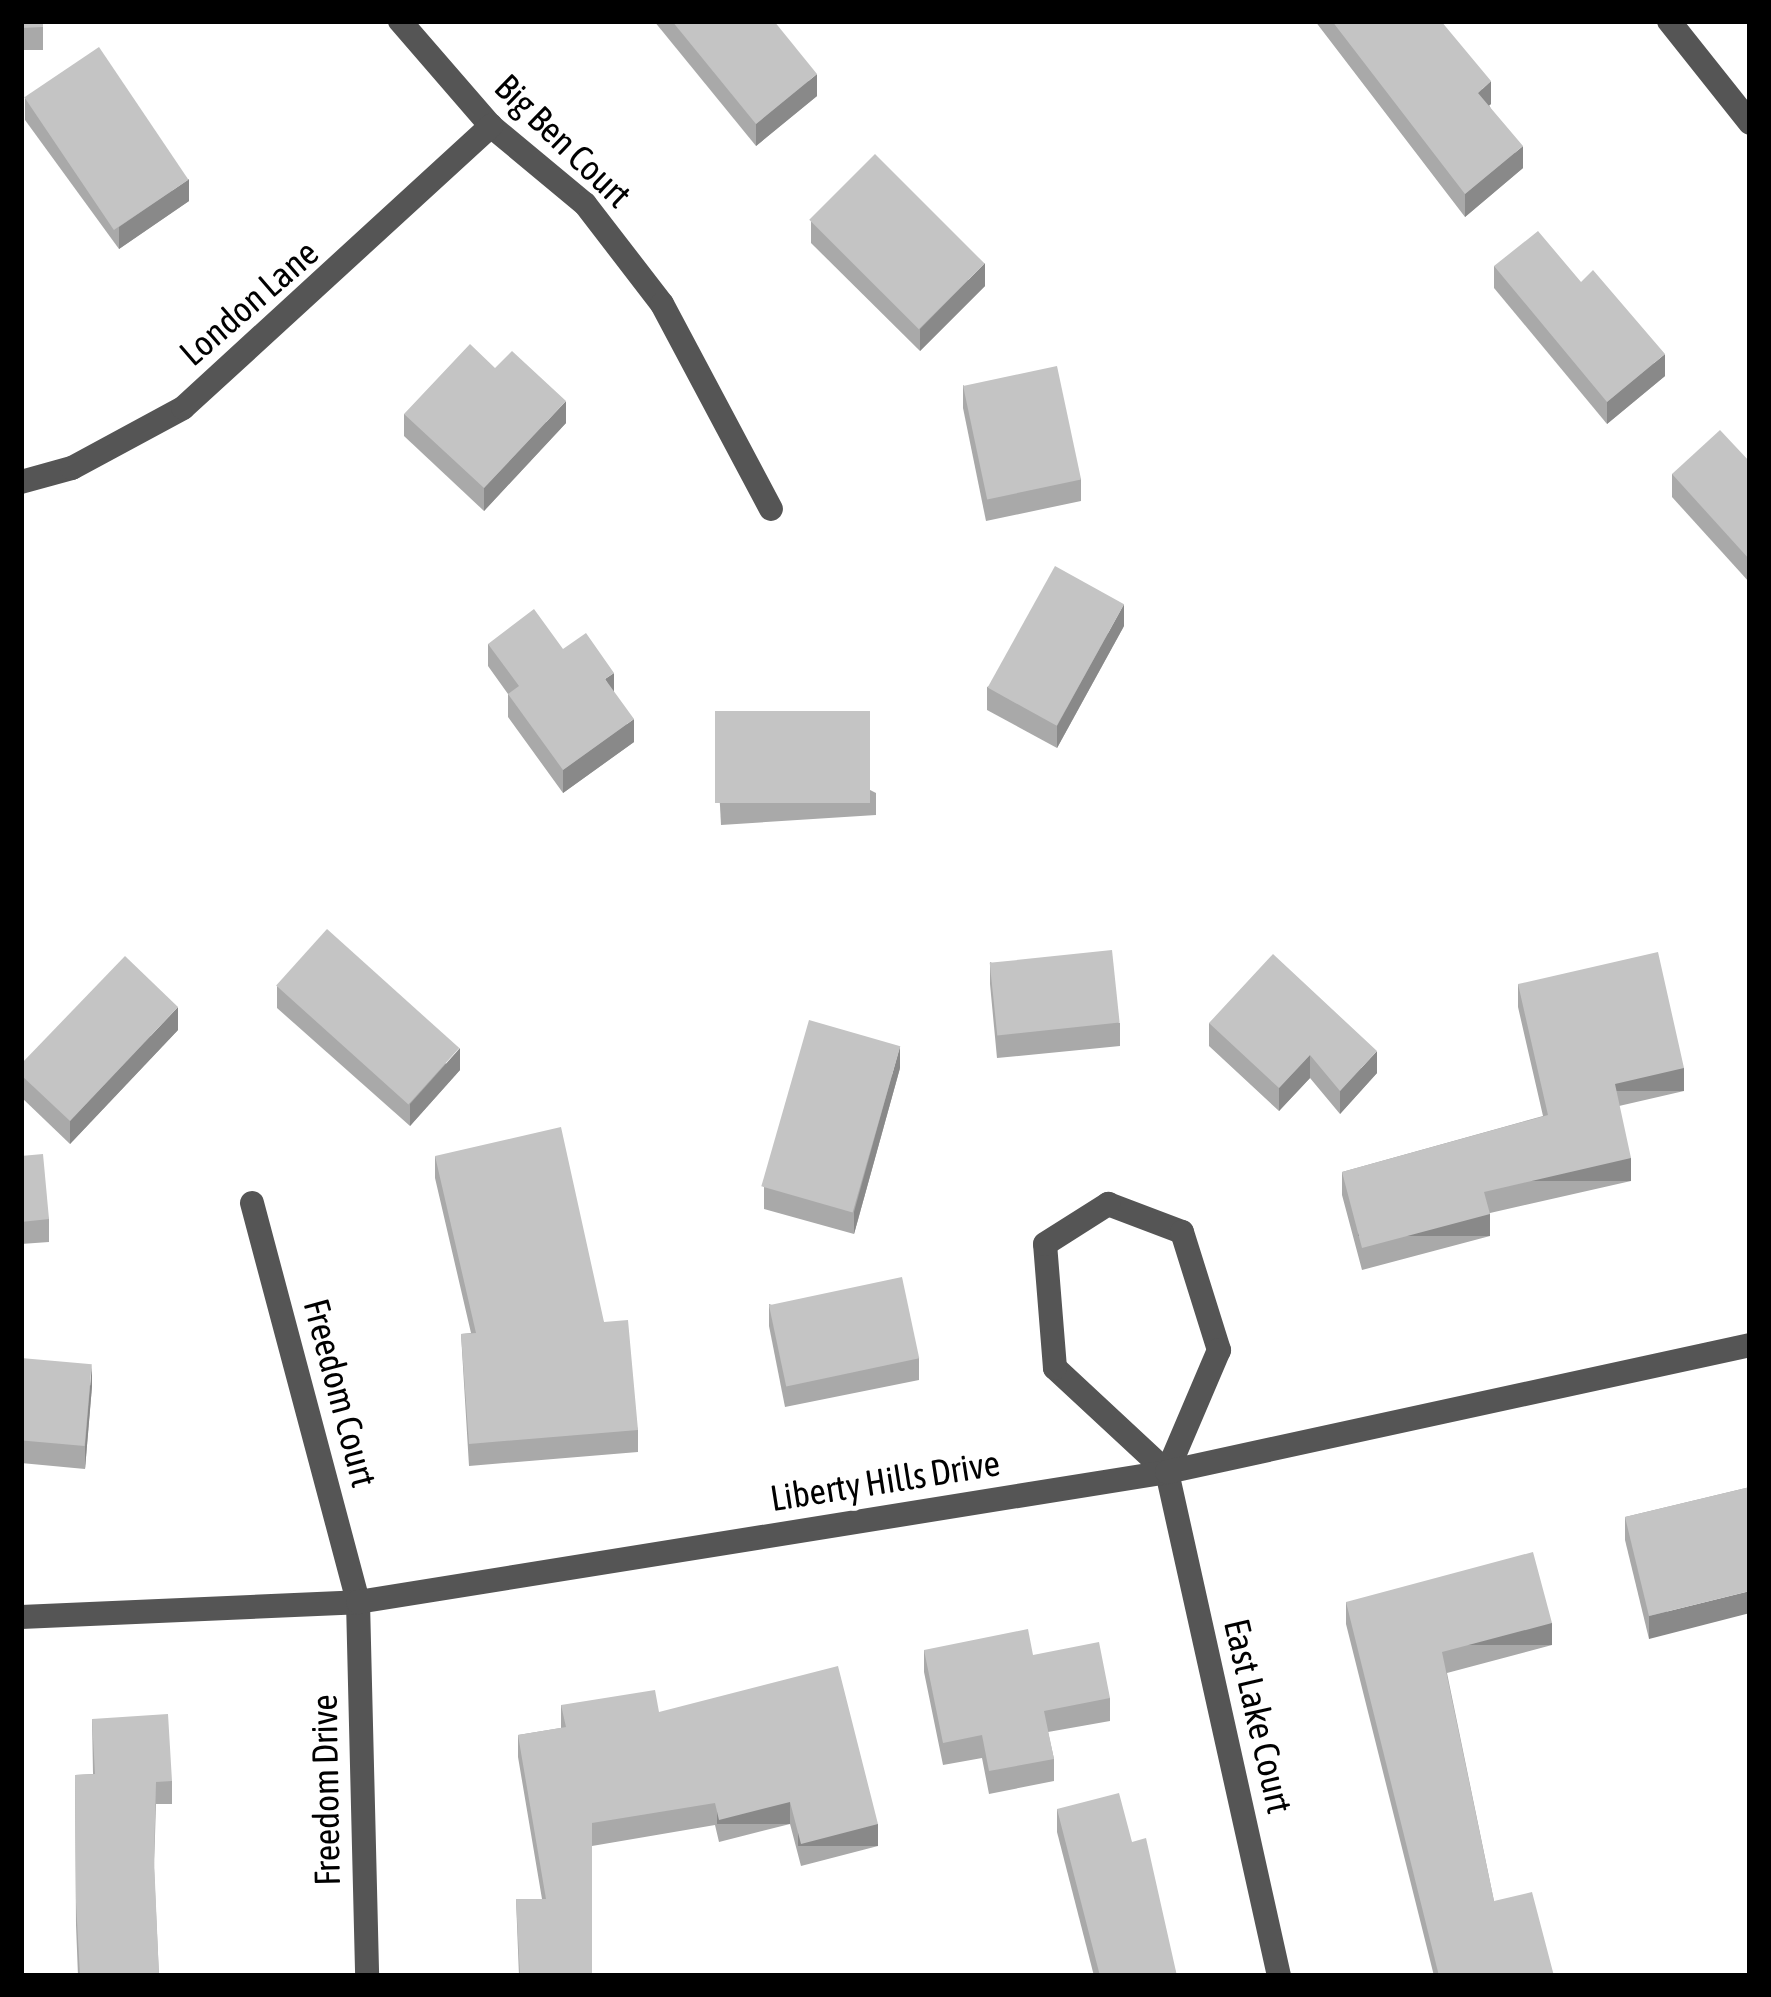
<!DOCTYPE html>
<html>
<head>
<meta charset="utf-8">
<style>
	body { margin:0 }
	#map { position:relative; width:1771px; height:1997px; overflow:hidden; background:#fff; font-family:"Asap Condensed",sans-serif }
	div>[style] { position:absolute }
	[style*='--x'] { left:calc(var(--x)*1px); top:calc(var(--y)*1px); width:calc(var(--w)*1px); rotate:calc(var(--a)*1deg) }
	.minor>* { height:24px; margin:-12px; padding:0 12px; transform-origin:12px; border-radius:12px; background:#555 }
	.wall>* { inset:0; background:#a9a9a9; transform-origin:0 0 }
	.shaded-wall>* { inset:0; background:#898989; transform-origin:0 0 }
	.building>* { inset:0; background:#c4c4c4; transform-origin:0 0 }
	span { translate:-50% -50%; white-space:nowrap; text-align:center; line-height:1.15; -webkit-text-stroke:10px #fff; paint-order:stroke }
	.street-label { font-size:36px; color:#000 }
	.frame { position:absolute; inset:0; border:24px solid #000; pointer-events:none }
</style>
</head>
<body>
<div id="map">
	<div class="minor">
		<div style="--x:400;--y:21;--w:139;--a:49.1"></div>
		<div style="--x:491;--y:126;--w:122;--a:39.7"></div>
		<div style="--x:585;--y:204;--w:126;--a:52.4"></div>
		<div style="--x:662;--y:304;--w:232;--a:62"></div>
		<div style="--x:1669;--y:21;--w:130;--a:51.5"></div>
		<div style="--x:21;--y:482;--w:53;--a:-15.4"></div>
		<div style="--x:72;--y:468;--w:126;--a:-28.4"></div>
		<div style="--x:183;--y:408;--w:418;--a:-42.5"></div>
		<div style="--x:252;--y:1203;--w:413;--a:75.1"></div>
		<div style="--x:358;--y:1602;--w:374;--a:88.6"></div>
		<div style="--x:1108;--y:1204;--w:79;--a:20.7"></div>
		<div style="--x:1182;--y:1232;--w:124;--a:72.6"></div>
		<div style="--x:1219;--y:1350;--w:133;--a:113.1"></div>
		<div style="--x:1167;--y:1472;--w:153;--a:-137.1"></div>
		<div style="--x:1055;--y:1368;--w:124;--a:-94.6"></div>
		<div style="--x:1045;--y:1244;--w:75;--a:-32.4"></div>
		<div style="--x:1167;--y:1472;--w:516;--a:77.47"></div>
		<div style="--x:21;--y:1617;--w:337;--a:-2.5"></div>
		<div style="--x:358;--y:1602;--w:819;--a:-9.13"></div>
		<div style="--x:1167;--y:1472;--w:597;--a:-12.29"></div>
	</div>
	<div class="wall">
		<div style="left:21px;top:21px;width:22px;height:29px"></div>
		<div style="clip-path:polygon(654px 21px,774px 21px,817px 96px,756px 146px)"></div>
		<div style="clip-path:polygon(1315px 21px,1441px 21px,1491px 104px,1489px 105px,1523px 168px,1465px 217px)"></div>
		<div style="clip-path:polygon(25px 98px,189px 201px,119px 249px,25px 120px)"></div>
		<div style="clip-path:polygon(811px 221px,985px 286px,920px 351px,811px 243px)"></div>
		<div style="clip-path:polygon(1494px 266px,1581px 282px,1665px 376px,1607px 424px,1494px 288px)"></div>
		<div style="clip-path:polygon(963px 385px,1081px 479px,1081px 501px,986px 521px,963px 408px)"></div>
		<div style="clip-path:polygon(404px 414px,566px 423px,484px 511px,404px 436px)"></div>
		<div style="clip-path:polygon(1750px 462px,1750px 583px,1672px 497px,1672px 474px)"></div>
		<div style="clip-path:polygon(1124px 626px,1057px 748px,987px 710px,987px 687px)"></div>
		<div style="clip-path:polygon(488px 644px,563px 649px,614px 693px,634px 742px,563px 793px,508px 717px,508px 694px,488px 666px)"></div>
		<div style="clip-path:polygon(715px 711px,876px 793px,876px 815px,721px 825px)"></div>
		<div style="clip-path:polygon(990px 962px,1120px 1023px,1120px 1046px,997px 1058px,990px 984px)"></div>
		<div style="clip-path:polygon(1518px 984px,1684px 1091px,1619px 1106px,1631px 1181px,1490px 1213px,1490px 1236px,1362px 1270px,1342px 1195px,1342px 1172px,1543px 1116px,1518px 1007px)"></div>
		<div style="clip-path:polygon(277px 986px,460px 1070px,410px 1126px,277px 1008px)"></div>
		<div style="clip-path:polygon(1209px 1023px,1377px 1073px,1340px 1114px,1310px 1078px,1279px 1111px,1209px 1046px)"></div>
		<div style="clip-path:polygon(178px 1030px,70px 1144px,21px 1097px,21px 1064px)"></div>
		<div style="clip-path:polygon(900px 1068px,854px 1234px,764px 1209px,764px 1187px)"></div>
		<div style="clip-path:polygon(21px 1156px,49px 1219px,49px 1242px,21px 1244px)"></div>
		<div style="clip-path:polygon(435px 1156px,604px 1322px,638px 1430px,638px 1452px,469px 1466px,461px 1334px,471px 1333px,435px 1178px)"></div>
		<div style="clip-path:polygon(769px 1304px,919px 1358px,919px 1380px,785px 1407px,769px 1326px)"></div>
		<div style="clip-path:polygon(21px 1358px,92px 1386px,85px 1469px,21px 1463px)"></div>
		<div style="clip-path:polygon(1750px 1487px,1649px 1639px,1625px 1540px,1625px 1517px)"></div>
		<div style="clip-path:polygon(1346px 1602px,1552px 1645px,1447px 1673px,1494px 1901px,1554px 1976px,1434px 1976px,1346px 1624px)"></div>
		<div style="clip-path:polygon(924px 1650px,1033px 1655px,1110px 1698px,1110px 1721px,1048px 1732px,1054px 1759px,1054px 1781px,989px 1794px,982px 1758px,943px 1765px,924px 1672px)"></div>
		<div style="clip-path:polygon(561px 1705px,659px 1712px,878px 1846px,801px 1866px,790px 1824px,719px 1842px,715px 1825px,592px 1846px,592px 1976px,519px 1976px,516px 1899px,542px 1899px,518px 1757px,518px 1735px,561px 1728px)"></div>
		<div style="clip-path:polygon(92px 1719px,172px 1781px,172px 1804px,156px 1804px,154px 1868px,159px 1976px,78px 1976px,76px 1925px,75px 1775px,93px 1774px)"></div>
		<div style="clip-path:polygon(1057px 1809px,1132px 1842px,1177px 1976px,1094px 1976px,1057px 1832px)"></div>
	</div>
	<div class="shaded-wall">
		<div style="clip-path:polygon(817px 74px,817px 96px,756px 146px,756px 124px)"></div>
		<div style="clip-path:polygon(1491px 81px,1491px 104px,1478px 115px,1478px 93px)"></div>
		<div style="clip-path:polygon(1523px 146px,1523px 168px,1465px 217px,1465px 194px)"></div>
		<div style="clip-path:polygon(189px 179px,189px 201px,119px 249px,119px 227px)"></div>
		<div style="clip-path:polygon(985px 263px,985px 286px,920px 351px,920px 329px)"></div>
		<div style="clip-path:polygon(1665px 354px,1665px 376px,1607px 424px,1607px 402px)"></div>
		<div style="clip-path:polygon(566px 401px,566px 423px,484px 511px,484px 488px)"></div>
		<div style="clip-path:polygon(1124px 604px,1124px 626px,1057px 748px,1057px 726px)"></div>
		<div style="clip-path:polygon(614px 673px,614px 695px,605px 679px)"></div>
		<div style="clip-path:polygon(634px 719px,634px 742px,563px 793px,563px 770px)"></div>
		<div style="clip-path:polygon(178px 1007px,178px 1030px,70px 1144px,70px 1121px)"></div>
		<div style="clip-path:polygon(900px 1046px,900px 1068px,854px 1234px,854px 1212px)"></div>
		<div style="clip-path:polygon(460px 1048px,460px 1070px,410px 1126px,410px 1104px)"></div>
		<div style="clip-path:polygon(1377px 1051px,1377px 1073px,1340px 1114px,1340px 1091px)"></div>
		<div style="clip-path:polygon(1310px 1055px,1310px 1078px,1279px 1111px,1279px 1088px)"></div>
		<div style="left:1684px;top:1068px;width:23px;height:71px;rotate:90deg"></div>
		<div style="left:1631px;top:1158px;width:23px;height:151px;rotate:90deg"></div>
		<div style="left:1490px;top:1214px;width:22px;height:132px;rotate:90deg"></div>
		<div style="clip-path:polygon(92px 1364px,92px 1386px,85px 1469px,85px 1447px)"></div>
		<div style="clip-path:polygon(1750px 1591px,1750px 1613px,1649px 1639px,1649px 1616px)"></div>
		<div style="left:1552px;top:1623px;width:22px;height:114px;rotate:90deg"></div>
		<div style="left:790px;top:1802px;width:22px;height:73px;rotate:90deg"></div>
		<div style="left:878px;top:1824px;width:22px;height:80px;rotate:90deg"></div>
	</div>
	<div class="building">
		<div style="clip-path:polygon(21px 21px,43px 21px,43px 27px,21px 28px)"></div>
		<div style="clip-path:polygon(672px 21px,774px 21px,817px 74px,756px 124px)"></div>
		<div style="clip-path:polygon(1332px 21px,1441px 21px,1491px 81px,1478px 93px,1523px 146px,1465px 194px)"></div>
		<div style="left:99px;top:47px;width:160px;height:90px;rotate:56deg"></div>
		<div style="left:875px;top:154px;width:155px;height:93px;rotate:45deg"></div>
		<div style="clip-path:polygon(1538px 231px,1581px 282px,1593px 270px,1665px 354px,1607px 402px,1494px 266px)"></div>
		<div style="clip-path:polygon(470px 344px,495px 368px,512px 351px,566px 401px,484px 488px,404px 414px)"></div>
		<div style="left:1057px;top:366px;width:116px;height:96px;rotate:78deg"></div>
		<div style="clip-path:polygon(1720px 430px,1750px 462px,1750px 560px,1672px 474px)"></div>
		<div style="left:1055px;top:566px;width:79px;height:139px;rotate:29deg"></div>
		<div style="clip-path:polygon(534px 609px,563px 649px,586px 633px,614px 673px,605px 679px,634px 719px,563px 770px,508px 694px,519px 686px,488px 644px)"></div>
		<div style="left:715px;top:711px;width:155px;height:92px"></div>
		<div style="left:327px;top:929px;width:178px;height:76px;rotate:42deg"></div>
		<div style="left:1112px;top:950px;width:73px;height:123px;rotate:84deg"></div>
		<div style="clip-path:polygon(1658px 952px,1684px 1068px,1615px 1084px,1631px 1158px,1484px 1192px,1490px 1214px,1362px 1248px,1342px 1172px,1548px 1115px,1518px 984px)"></div>
		<div style="clip-path:polygon(1273px 954px,1377px 1051px,1340px 1091px,1310px 1055px,1279px 1088px,1209px 1023px)"></div>
		<div style="clip-path:polygon(125px 956px,178px 1007px,70px 1121px,21px 1075px,21px 1064px)"></div>
		<div style="left:809px;top:1020px;width:95px;height:173px;rotate:16deg"></div>
		<div style="clip-path:polygon(561px 1127px,604px 1322px,628px 1320px,638px 1430px,469px 1444px,461px 1334px,476px 1333px,435px 1156px)"></div>
		<div style="clip-path:polygon(43px 1154px,49px 1219px,21px 1222px,21px 1156px)"></div>
		<div style="left:902px;top:1277px;width:83px;height:136px;rotate:78deg"></div>
		<div style="left:21px;top:1358px;width:71px;height:82px;rotate:5deg"></div>
		<div style="clip-path:polygon(1750px 1487px,1750px 1591px,1649px 1616px,1625px 1517px)"></div>
		<div style="clip-path:polygon(1533px 1552px,1552px 1623px,1442px 1652px,1494px 1901px,1532px 1892px,1554px 1976px,1439px 1976px,1346px 1602px)"></div>
		<div style="clip-path:polygon(1028px 1629px,1033px 1655px,1099px 1642px,1110px 1698px,1044px 1711px,1054px 1759px,989px 1771px,982px 1735px,943px 1743px,924px 1650px)"></div>
		<div style="clip-path:polygon(838px 1666px,878px 1824px,801px 1844px,790px 1802px,719px 1820px,715px 1803px,592px 1823px,592px 1976px,520px 1976px,516px 1899px,546px 1899px,518px 1735px,566px 1727px,561px 1705px,655px 1690px,659px 1712px)"></div>
		<div style="clip-path:polygon(168px 1714px,172px 1781px,156px 1782px,154px 1859px,159px 1976px,80px 1976px,76px 1902px,75px 1775px,95px 1774px,92px 1719px)"></div>
		<div style="clip-path:polygon(1119px 1793px,1132px 1842px,1146px 1838px,1177px 1976px,1100px 1976px,1057px 1809px)"></div>
	</div>
	<div class="street-label">
		<span style="left:563px;top:141px;rotate:44deg">Big Ben Court</span>
		<span style="left:249px;top:303px;rotate:-41deg">London Lane</span>
		<span style="left:340px;top:1393px;rotate:75deg">Freedom Court</span>
		<span style="left:885px;top:1481px;rotate:-9deg">Liberty Hills Drive</span>
		<span style="left:1258px;top:1716px;rotate:77deg">East Lake Court</span>
		<span style="left:326px;top:1790px;rotate:-91deg">Freedom Drive</span>
	</div>
	<div class="frame"></div>
</div>
</body>
</html>
